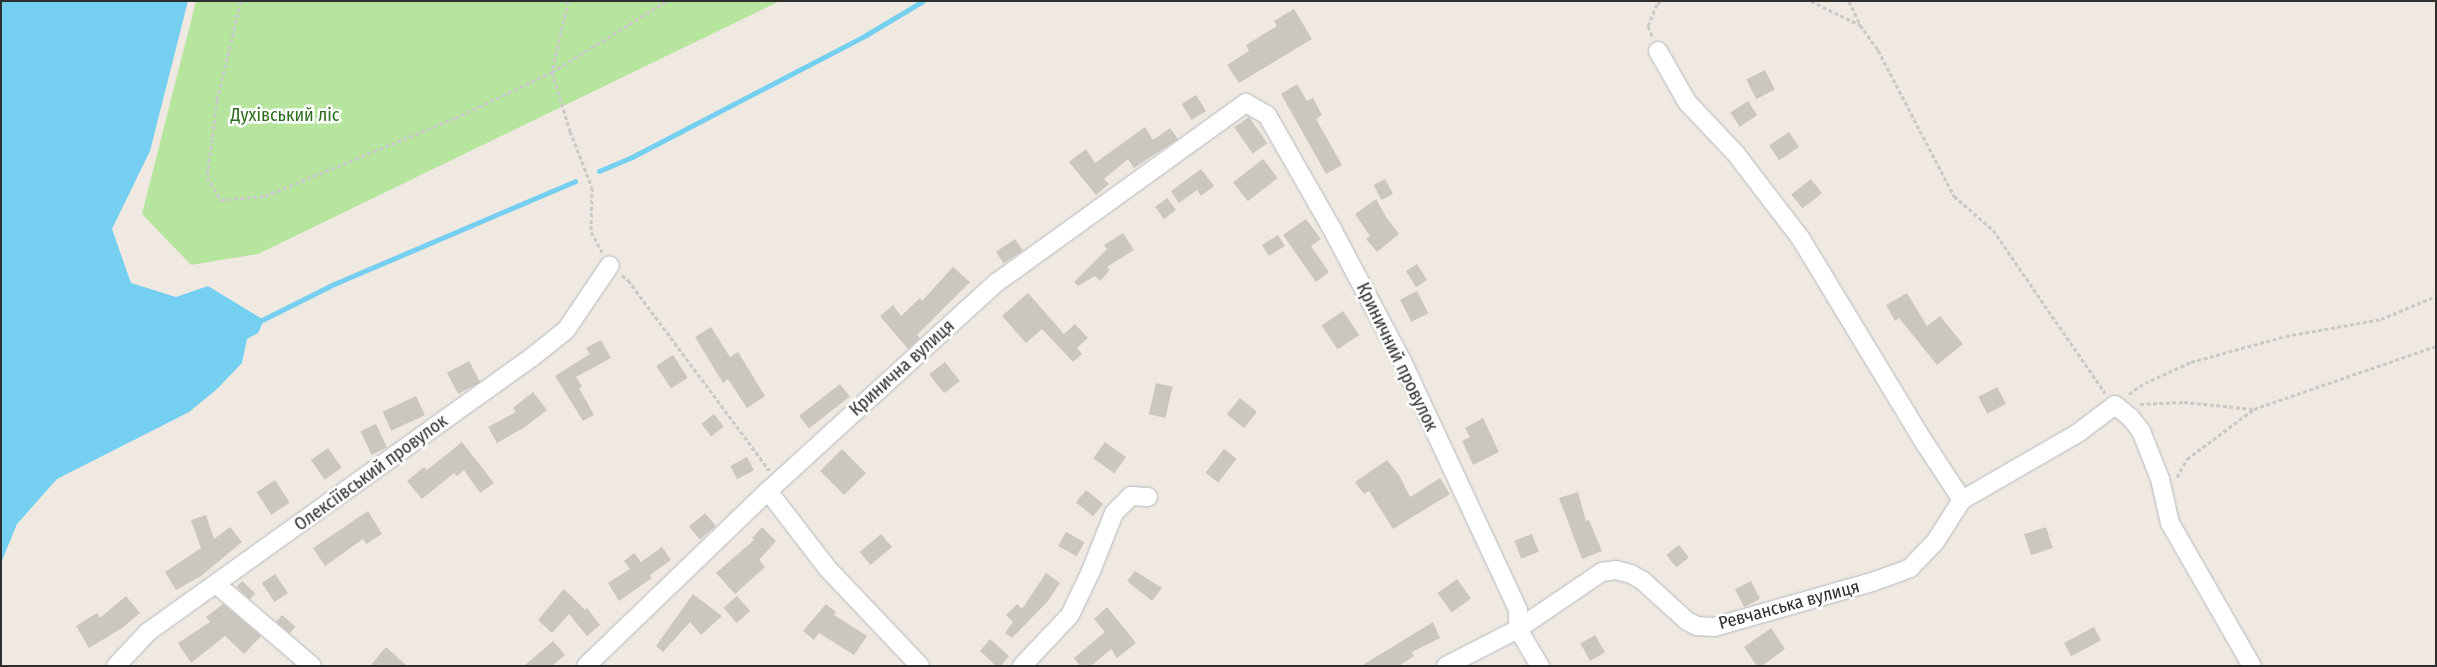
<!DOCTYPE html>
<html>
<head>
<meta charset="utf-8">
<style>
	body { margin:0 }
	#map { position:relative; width:2437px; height:667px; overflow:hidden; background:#efe9e1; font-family:"Fira Sans Condensed",sans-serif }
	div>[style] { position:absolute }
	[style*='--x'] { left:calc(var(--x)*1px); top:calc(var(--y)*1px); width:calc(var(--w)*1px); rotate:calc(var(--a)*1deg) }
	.green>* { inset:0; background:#b6e59e }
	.water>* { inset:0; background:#75cff0 }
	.stream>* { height:5px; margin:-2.5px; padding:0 2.5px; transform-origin:2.5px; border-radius:2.5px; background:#75cff0 }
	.building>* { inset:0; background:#cbc7bf; transform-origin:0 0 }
	.path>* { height:3px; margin-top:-1.5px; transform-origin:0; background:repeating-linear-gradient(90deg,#c9c9c9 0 4px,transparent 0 6.5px) }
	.roads { filter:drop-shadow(0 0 1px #b4b7c1) drop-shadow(0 0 1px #b4b7c1) }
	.minor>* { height:18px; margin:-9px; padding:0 9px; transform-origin:9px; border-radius:9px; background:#fff }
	span { translate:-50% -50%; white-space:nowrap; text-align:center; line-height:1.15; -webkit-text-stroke:5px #fff; paint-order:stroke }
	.park-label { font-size:18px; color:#2c6e1b }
	.street-label { font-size:18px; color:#2e2e2e }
	.frame { position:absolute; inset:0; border:2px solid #2e2e2e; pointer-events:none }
</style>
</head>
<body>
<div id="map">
	<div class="green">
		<div style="clip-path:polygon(196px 1px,780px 1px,258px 254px,191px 265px,142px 214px)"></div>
	</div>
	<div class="water">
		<div style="clip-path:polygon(1px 1px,188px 1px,150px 151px,112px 229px,131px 283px,176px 297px,208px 286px,264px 320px,258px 333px,247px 339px,242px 363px,216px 390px,189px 412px,57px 479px,17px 524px,1px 563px)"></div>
	</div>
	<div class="stream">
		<div style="--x:599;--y:171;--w:36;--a:-23"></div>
		<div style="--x:632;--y:157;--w:264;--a:-27.5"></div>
		<div style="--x:866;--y:35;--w:66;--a:-30.8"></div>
		<div style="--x:258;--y:322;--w:85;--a:-26.6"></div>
		<div style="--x:334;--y:284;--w:262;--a:-23.1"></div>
	</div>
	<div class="building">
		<div style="clip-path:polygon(1294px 9px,1312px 39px,1239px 83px,1227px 65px,1249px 51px,1246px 45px,1277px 26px,1274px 21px)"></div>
		<div style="left:1765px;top:70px;width:22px;height:21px;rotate:63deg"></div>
		<div style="clip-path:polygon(1297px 84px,1307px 101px,1313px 98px,1322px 115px,1316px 119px,1342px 165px,1326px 174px,1281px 94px)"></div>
		<div style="left:1196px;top:95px;width:19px;height:17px;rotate:58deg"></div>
		<div style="left:1748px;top:101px;width:17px;height:21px;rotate:57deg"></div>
		<div style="left:1249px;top:117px;width:32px;height:18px;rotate:55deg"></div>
		<div style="clip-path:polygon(1145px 127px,1153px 140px,1170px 128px,1178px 139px,1134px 168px,1128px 159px,1104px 179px,1109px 184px,1096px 195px,1069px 162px,1086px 149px,1095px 163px)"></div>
		<div style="left:1789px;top:132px;width:18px;height:24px;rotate:56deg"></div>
		<div style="left:1263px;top:159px;width:24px;height:38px;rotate:52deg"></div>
		<div style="clip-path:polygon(1201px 169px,1214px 186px,1201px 196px,1197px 190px,1179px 203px,1171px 191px)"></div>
		<div style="left:1385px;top:179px;width:17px;height:13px;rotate:62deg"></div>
		<div style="left:1811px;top:179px;width:18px;height:25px;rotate:52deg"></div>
		<div style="left:1167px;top:198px;width:15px;height:15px;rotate:53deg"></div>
		<div style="clip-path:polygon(1376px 199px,1386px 217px,1399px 234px,1377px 252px,1366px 239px,1370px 236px,1355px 214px)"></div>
		<div style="clip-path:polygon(1306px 219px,1321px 239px,1311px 246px,1329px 272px,1316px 282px,1283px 235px)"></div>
		<div style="clip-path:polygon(1123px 233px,1134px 250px,1107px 267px,1110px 270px,1100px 281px,1095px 276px,1078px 286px,1074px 282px,1107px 249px,1104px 245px)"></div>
		<div style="left:1278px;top:235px;width:13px;height:19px;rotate:58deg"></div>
		<div style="left:1015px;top:239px;width:14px;height:23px;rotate:56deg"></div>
		<div style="left:1417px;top:264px;width:19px;height:13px;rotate:58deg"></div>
		<div style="clip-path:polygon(953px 267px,970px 282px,917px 335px,920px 338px,908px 349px,880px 316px,893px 305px,901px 316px,920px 298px,922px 301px)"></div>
		<div style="left:1417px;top:291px;width:25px;height:19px;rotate:63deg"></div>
		<div style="clip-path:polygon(1028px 293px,1064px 334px,1075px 324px,1088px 338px,1077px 348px,1082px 354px,1073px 362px,1042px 329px,1026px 343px,1002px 316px)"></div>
		<div style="clip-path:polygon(1907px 293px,1927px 326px,1940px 316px,1963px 344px,1937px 365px,1899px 318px,1895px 321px,1886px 305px)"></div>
		<div style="left:1343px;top:311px;width:29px;height:26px;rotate:56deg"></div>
		<div style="clip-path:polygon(711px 327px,730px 357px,738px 352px,765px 396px,747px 408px,728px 379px,723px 383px,695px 337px)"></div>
		<div style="clip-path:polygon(601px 340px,611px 358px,576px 377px,582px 386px,579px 388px,594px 415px,583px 421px,555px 376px,590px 354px,586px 348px)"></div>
		<div style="left:673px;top:355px;width:27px;height:20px;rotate:57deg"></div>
		<div style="left:469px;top:361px;width:24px;height:25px;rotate:62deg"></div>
		<div style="left:945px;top:362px;width:24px;height:20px;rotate:52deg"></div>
		<div style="left:1156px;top:383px;width:17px;height:32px;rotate:13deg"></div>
		<div style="left:840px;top:384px;width:16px;height:52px;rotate:52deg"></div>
		<div style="left:1997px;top:387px;width:19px;height:21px;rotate:62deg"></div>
		<div style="clip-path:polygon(533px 392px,547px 410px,525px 427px,497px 443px,488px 427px,516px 412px,513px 408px)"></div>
		<div style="left:416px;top:396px;width:21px;height:37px;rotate:65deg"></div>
		<div style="left:1240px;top:398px;width:22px;height:21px;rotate:39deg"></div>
		<div style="left:714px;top:414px;width:16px;height:16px;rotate:52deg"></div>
		<div style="clip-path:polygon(1483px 418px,1499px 452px,1473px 465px,1462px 441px,1470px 437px,1465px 428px)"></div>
		<div style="left:376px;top:424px;width:26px;height:17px;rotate:65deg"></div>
		<div style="clip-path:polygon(462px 442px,494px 483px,480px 493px,464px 470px,457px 476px,454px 473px,422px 499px,407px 481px,424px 467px,427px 470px)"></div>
		<div style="left:1105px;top:442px;width:26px;height:20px;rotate:36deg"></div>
		<div style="left:328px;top:448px;width:24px;height:21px;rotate:55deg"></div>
		<div style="left:842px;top:449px;width:34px;height:31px;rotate:45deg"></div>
		<div style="left:1224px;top:449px;width:16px;height:30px;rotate:38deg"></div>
		<div style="left:747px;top:457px;width:15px;height:19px;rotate:62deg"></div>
		<div style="clip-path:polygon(1387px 460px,1399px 475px,1410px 497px,1440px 478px,1450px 494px,1393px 529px,1369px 491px,1364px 494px,1355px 482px)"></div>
		<div style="left:275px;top:480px;width:27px;height:22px;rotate:57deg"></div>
		<div style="left:1086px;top:490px;width:22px;height:16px;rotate:39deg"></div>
		<div style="clip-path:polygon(1578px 492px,1586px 521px,1589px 520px,1602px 551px,1582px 559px,1559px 498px)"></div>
		<div style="clip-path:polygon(368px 511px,382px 534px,366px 544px,363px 539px,325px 566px,313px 548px)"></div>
		<div style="left:705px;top:513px;width:17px;height:21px;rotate:50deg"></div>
		<div style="clip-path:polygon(206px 515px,214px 539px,230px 527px,242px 542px,201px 576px,176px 590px,165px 572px,201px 548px,191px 520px)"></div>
		<div style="clip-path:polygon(762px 527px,776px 541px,759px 560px,765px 567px,735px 594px,716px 573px,754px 540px,752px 538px)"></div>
		<div style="left:2046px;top:527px;width:22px;height:23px;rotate:72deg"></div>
		<div style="left:1066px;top:532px;width:21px;height:16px;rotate:29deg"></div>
		<div style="left:881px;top:534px;width:17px;height:28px;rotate:50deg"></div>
		<div style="left:1532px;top:534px;width:19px;height:19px;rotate:69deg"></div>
		<div style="left:1679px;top:545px;width:16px;height:16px;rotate:52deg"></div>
		<div style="clip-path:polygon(662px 547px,671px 560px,650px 575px,652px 578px,619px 601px,608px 583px,630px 569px,624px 561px,634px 553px,641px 562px)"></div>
		<div style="clip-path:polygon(1135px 571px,1162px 588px,1152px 601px,1127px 581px)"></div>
		<div style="clip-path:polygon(1046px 573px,1060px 583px,1048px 601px,1012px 638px,1005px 633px,1013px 622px,1006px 615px,1017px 604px,1022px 609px)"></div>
		<div style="left:275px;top:574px;width:23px;height:16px;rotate:56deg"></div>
		<div style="left:1457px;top:579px;width:24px;height:24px;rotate:54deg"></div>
		<div style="left:242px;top:581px;width:18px;height:8px;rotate:43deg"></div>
		<div style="left:1751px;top:581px;width:20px;height:18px;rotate:63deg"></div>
		<div style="clip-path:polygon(564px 589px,585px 610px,587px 608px,600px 625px,587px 636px,569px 614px,552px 633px,538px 620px)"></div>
		<div style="clip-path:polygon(693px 594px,722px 616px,701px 635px,690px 622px,663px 652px,656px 646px)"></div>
		<div style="clip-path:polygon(126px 596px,140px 613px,122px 628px,89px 648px,76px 626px,97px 613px,100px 618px)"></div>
		<div style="left:737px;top:596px;width:20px;height:18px;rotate:49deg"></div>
		<div style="clip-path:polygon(223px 604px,261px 636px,244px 654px,225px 636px,191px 663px,178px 643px,210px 622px,206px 617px)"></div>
		<div style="clip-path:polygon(826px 604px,836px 612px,834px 615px,867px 636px,854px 655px,819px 633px,814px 640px,803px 631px)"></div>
		<div style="clip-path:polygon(1107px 607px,1136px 643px,1117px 658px,1111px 649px,1091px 666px,1080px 666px,1074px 658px,1105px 632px,1094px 619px)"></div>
		<div style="left:282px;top:615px;width:18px;height:9px;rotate:41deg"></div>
		<div style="clip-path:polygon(1433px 622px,1440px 638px,1412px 652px,1414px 656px,1399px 666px,1361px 666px)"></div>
		<div style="left:2094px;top:627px;width:15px;height:34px;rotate:62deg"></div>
		<div style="clip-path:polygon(1771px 628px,1785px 649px,1762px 666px,1757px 666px,1744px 647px)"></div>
		<div style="left:1595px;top:635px;width:20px;height:17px;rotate:60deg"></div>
		<div style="clip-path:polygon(990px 639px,1009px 656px,1001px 666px,996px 666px,980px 651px)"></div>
		<div style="clip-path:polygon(553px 641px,565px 655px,552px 666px,524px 666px)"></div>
		<div style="clip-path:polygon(386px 647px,407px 666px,370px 666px)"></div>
	</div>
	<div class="path">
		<div style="--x:241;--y:1;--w:102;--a:103.6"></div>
		<div style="--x:217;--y:100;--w:78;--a:97.4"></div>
		<div style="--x:207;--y:177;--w:27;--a:59"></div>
		<div style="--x:221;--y:200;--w:44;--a:-5.2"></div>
		<div style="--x:265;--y:196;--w:205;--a:-22.3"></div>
		<div style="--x:455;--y:118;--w:107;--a:-25.4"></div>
		<div style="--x:552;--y:72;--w:135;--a:-31.7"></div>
		<div style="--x:568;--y:1;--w:73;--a:102.7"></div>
		<div style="--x:552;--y:72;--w:62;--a:73"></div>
		<div style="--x:570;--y:131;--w:60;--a:68.6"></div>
		<div style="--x:592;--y:187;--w:45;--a:91.3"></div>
		<div style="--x:591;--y:232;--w:23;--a:61"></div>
		<div style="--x:1811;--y:1;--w:55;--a:26.1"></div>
		<div style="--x:1849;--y:1;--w:26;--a:65"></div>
		<div style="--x:1860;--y:25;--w:31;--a:54"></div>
		<div style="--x:1878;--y:50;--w:165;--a:62.5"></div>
		<div style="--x:1954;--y:196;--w:52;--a:41.1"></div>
		<div style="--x:1993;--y:230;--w:198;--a:55.5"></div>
		<div style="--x:1652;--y:36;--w:11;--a:-112"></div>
		<div style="--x:1648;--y:26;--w:24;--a:-68"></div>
		<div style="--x:1657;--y:4;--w:6;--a:-31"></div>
		<div style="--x:622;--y:275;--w:8;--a:40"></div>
		<div style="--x:628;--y:280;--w:237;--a:53.4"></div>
		<div style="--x:2129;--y:394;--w:19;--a:-35"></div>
		<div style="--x:2145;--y:383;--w:51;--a:-24.5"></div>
		<div style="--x:2191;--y:362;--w:98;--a:-15.3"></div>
		<div style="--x:2286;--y:336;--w:97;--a:-10.1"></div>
		<div style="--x:2381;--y:319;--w:60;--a:-22.7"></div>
		<div style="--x:2140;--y:404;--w:44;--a:-2.6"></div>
		<div style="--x:2184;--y:402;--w:69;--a:5.8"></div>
		<div style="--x:2177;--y:477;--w:21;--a:-61"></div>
		<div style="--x:2187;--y:459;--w:84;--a:-36.7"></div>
		<div style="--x:2254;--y:409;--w:193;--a:-19.1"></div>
	</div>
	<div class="roads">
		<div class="minor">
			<div style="--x:1658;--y:51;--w:59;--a:60.4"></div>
			<div style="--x:1687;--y:102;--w:71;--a:46.7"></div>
			<div style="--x:1736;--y:154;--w:107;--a:52.6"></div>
			<div style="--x:1801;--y:239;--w:241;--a:58.8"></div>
			<div style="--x:1926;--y:445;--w:66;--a:56.8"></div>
			<div style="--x:768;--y:491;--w:98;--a:52.4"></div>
			<div style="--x:828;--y:569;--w:134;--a:46.5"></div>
			<div style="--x:216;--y:584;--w:126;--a:40.5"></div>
			<div style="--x:116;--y:666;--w:47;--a:-46.7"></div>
			<div style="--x:148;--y:632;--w:471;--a:-35.6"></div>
			<div style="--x:531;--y:358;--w:45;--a:-38.7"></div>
			<div style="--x:566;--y:330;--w:78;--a:-55.9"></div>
			<div style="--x:586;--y:666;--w:252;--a:-43.9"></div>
			<div style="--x:768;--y:491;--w:309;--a:-42.4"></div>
			<div style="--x:996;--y:283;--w:308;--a:-35.8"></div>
			<div style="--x:1246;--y:103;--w:24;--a:30"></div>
			<div style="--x:1267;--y:115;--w:131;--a:60.3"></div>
			<div style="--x:1332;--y:229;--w:149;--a:62.1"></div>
			<div style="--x:1402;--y:361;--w:275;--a:65"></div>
			<div style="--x:1518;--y:610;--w:19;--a:90"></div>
			<div style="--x:1518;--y:629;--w:43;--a:59.3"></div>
			<div style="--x:1022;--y:666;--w:70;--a:-46.7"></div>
			<div style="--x:1070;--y:615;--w:49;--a:-64.5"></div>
			<div style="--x:1091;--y:571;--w:62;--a:-68.4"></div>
			<div style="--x:1114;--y:513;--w:24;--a:-45"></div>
			<div style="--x:1131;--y:496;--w:17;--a:3"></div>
			<div style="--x:1446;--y:666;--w:81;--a:-27.2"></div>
			<div style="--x:1518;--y:629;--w:102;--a:-34.2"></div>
			<div style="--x:1602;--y:572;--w:14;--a:-8"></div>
			<div style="--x:1616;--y:570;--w:16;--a:15"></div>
			<div style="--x:1631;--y:574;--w:14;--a:30"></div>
			<div style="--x:1643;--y:581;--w:59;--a:42.3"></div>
			<div style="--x:1687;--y:621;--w:11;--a:27"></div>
			<div style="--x:1697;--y:626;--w:17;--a:3"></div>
			<div style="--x:1714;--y:627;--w:167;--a:-15.9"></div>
			<div style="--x:1875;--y:581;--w:37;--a:-20"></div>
			<div style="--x:1910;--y:568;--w:36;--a:-46"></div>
			<div style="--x:1935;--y:542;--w:50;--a:-57.3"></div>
			<div style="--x:1962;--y:500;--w:134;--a:-30"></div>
			<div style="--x:2078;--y:433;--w:46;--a:-37.1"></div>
			<div style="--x:2115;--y:405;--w:19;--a:39"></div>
			<div style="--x:2130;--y:417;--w:18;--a:52"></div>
			<div style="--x:2141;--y:431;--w:52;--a:68.4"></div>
			<div style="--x:2160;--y:479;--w:45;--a:77.2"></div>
			<div style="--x:2170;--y:523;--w:165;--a:60.2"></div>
		</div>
	</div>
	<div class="park-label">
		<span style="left:285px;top:115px">Духівський ліс</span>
	</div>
	<div class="street-label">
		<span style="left:1397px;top:357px;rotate:64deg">Криничний провулок</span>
		<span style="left:902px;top:368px;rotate:-42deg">Кринична вулиця</span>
		<span style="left:371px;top:473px;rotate:-36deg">Олексіївський провулок</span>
		<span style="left:1789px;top:605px;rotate:-15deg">Ревчанська вулиця</span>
	</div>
	<div class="frame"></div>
</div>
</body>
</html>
